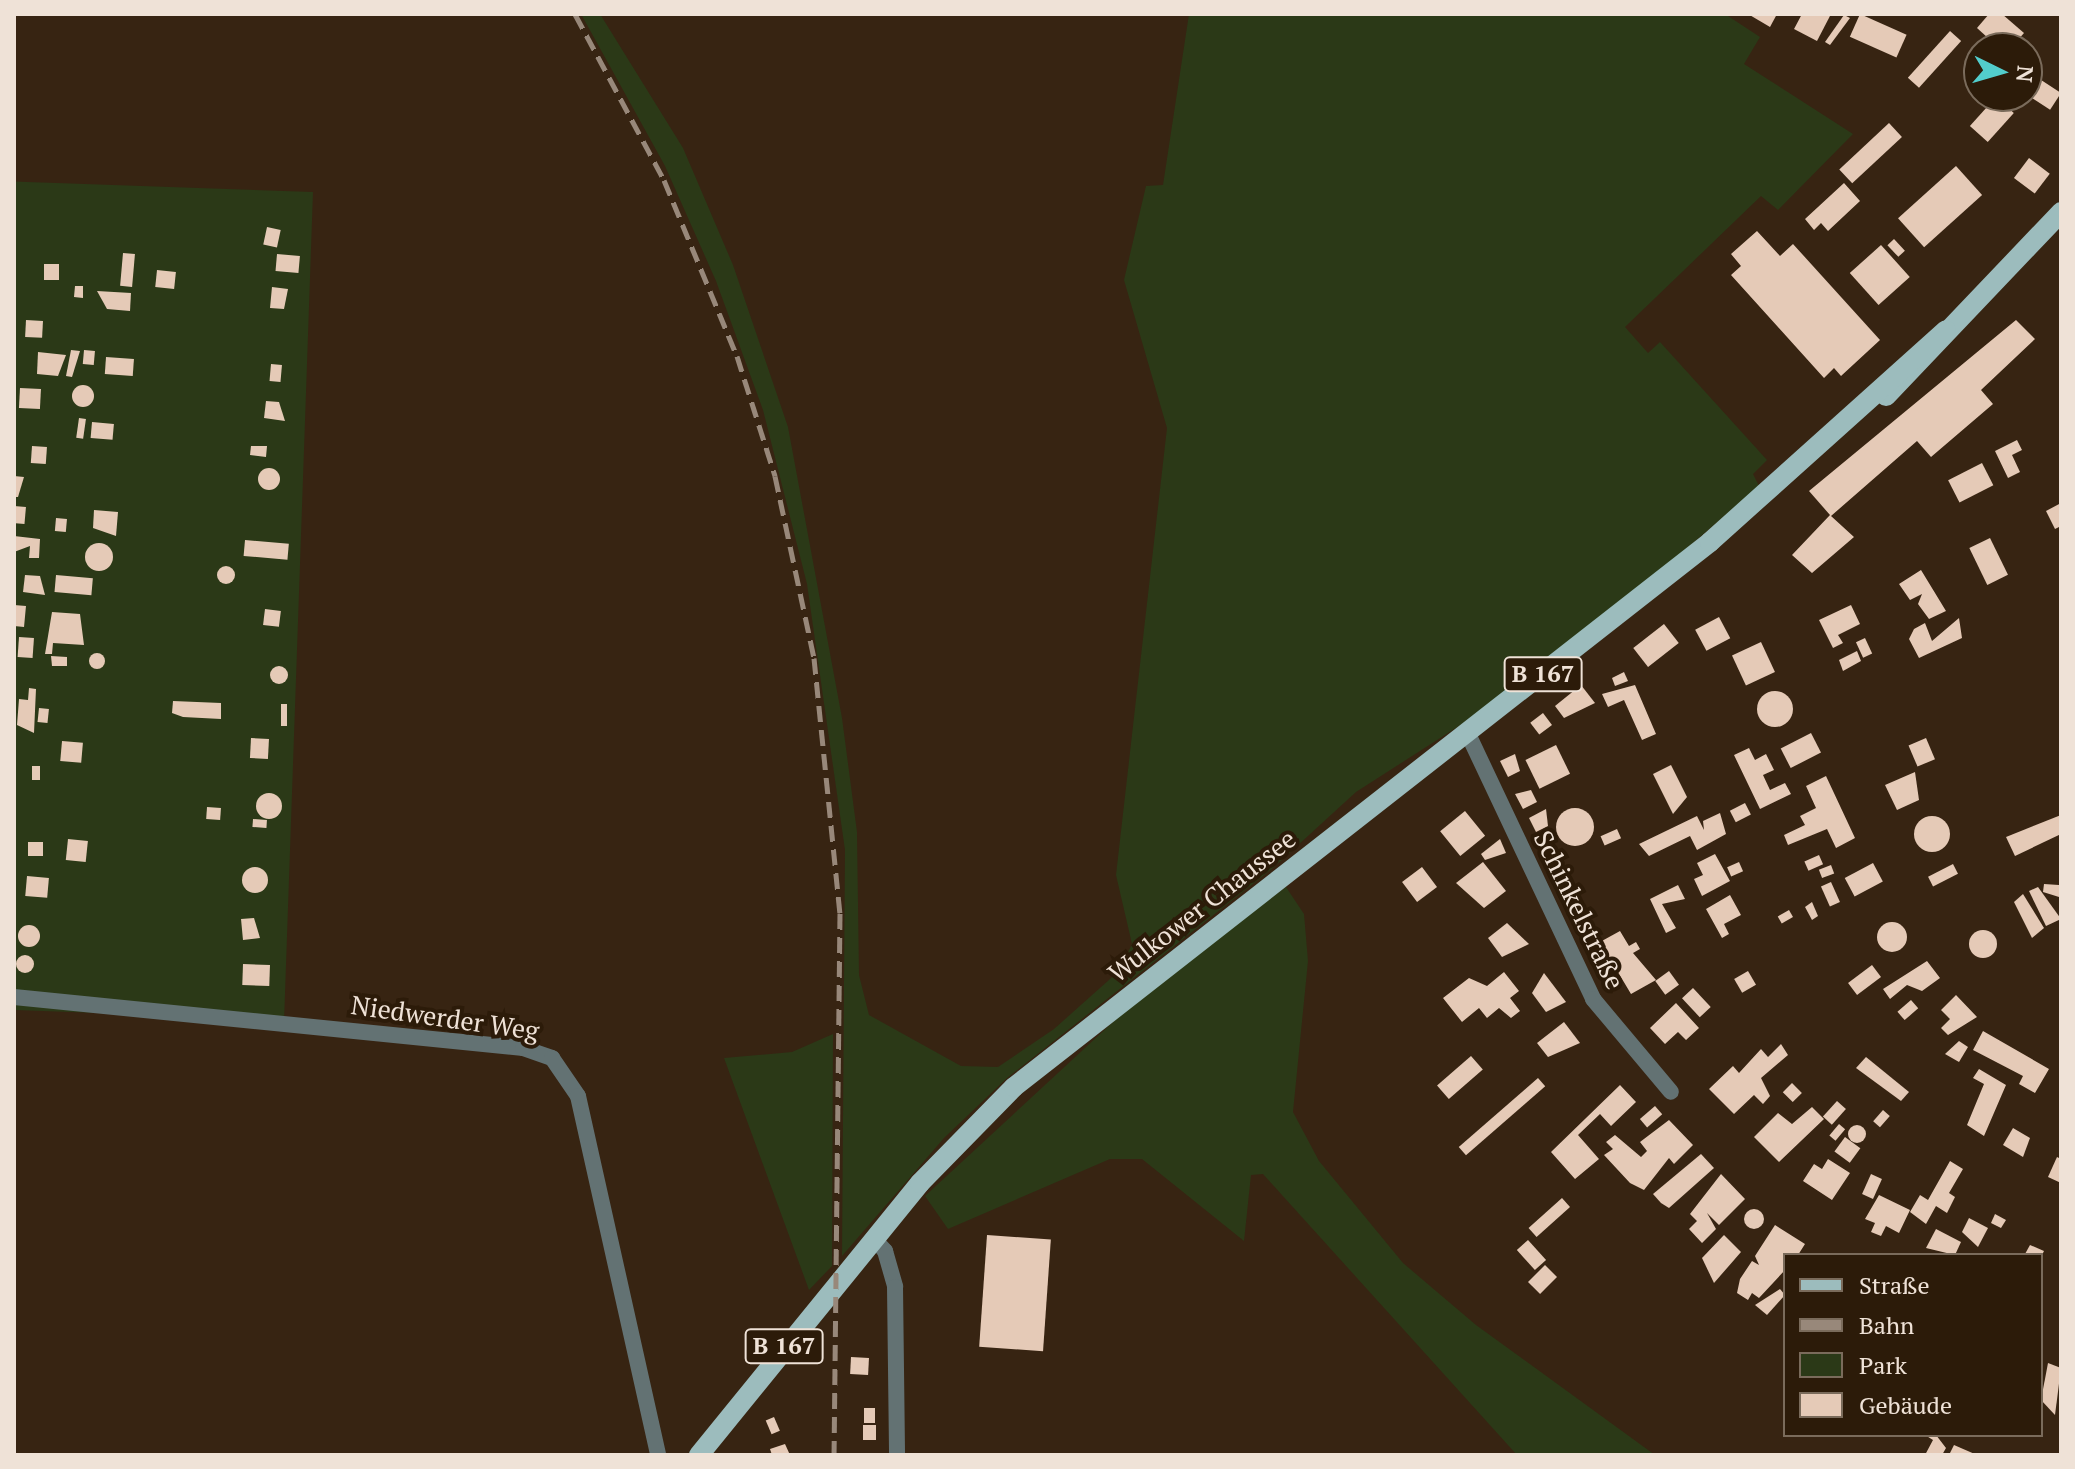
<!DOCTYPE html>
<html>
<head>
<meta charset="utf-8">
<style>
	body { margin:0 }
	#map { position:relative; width:2075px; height:1469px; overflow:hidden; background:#372412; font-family:"PT Serif",serif }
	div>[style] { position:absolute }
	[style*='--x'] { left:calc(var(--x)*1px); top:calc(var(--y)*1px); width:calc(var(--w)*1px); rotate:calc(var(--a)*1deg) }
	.green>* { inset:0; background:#2b3917; transform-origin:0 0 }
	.building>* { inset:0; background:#e5cab7; transform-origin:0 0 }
	.round { border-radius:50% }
	.minor>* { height:16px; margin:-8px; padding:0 8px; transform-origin:8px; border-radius:8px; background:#637273 }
	.primary>* { height:20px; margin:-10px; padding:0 10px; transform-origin:10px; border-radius:10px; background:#9cbcbd }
	.rail>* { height:5px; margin-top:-2.5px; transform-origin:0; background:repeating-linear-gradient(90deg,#98887a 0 16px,transparent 0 24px) }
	span { translate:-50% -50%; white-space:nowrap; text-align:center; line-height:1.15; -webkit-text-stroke:8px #2c1b09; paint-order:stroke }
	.shield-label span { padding:2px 6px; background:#2c1b09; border:2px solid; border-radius:6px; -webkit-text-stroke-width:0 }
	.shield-label { font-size:24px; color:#efe2d7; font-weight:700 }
	.street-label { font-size:26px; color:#efe2d7 }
	.frame { position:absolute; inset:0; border:16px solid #efe2d7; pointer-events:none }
	.legend { position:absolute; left:1783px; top:1253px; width:260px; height:184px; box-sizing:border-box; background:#2c1b09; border:2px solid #7a6b5b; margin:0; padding:10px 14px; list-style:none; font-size:24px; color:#efe2d7 }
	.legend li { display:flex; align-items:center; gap:16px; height:40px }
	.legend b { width:40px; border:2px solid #7a6b5b }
	.north { position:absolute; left:1963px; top:32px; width:80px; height:80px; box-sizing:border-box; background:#2c1b09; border:2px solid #7a6b5b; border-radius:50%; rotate:95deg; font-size:22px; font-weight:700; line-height:32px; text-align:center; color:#efe2d7 }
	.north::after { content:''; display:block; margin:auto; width:28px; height:36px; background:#52cdcc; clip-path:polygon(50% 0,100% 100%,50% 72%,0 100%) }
</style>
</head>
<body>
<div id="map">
	<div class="green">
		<div style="clip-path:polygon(581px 14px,600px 14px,683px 148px,733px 265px,788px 427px,842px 718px,857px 832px,859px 975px,869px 1015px,961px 1066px,998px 1067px,1054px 1029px,1119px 971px,1132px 944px,1116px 875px,1167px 428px,1124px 280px,1146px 186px,1163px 185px,1189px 14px,1725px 14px,1760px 37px,1744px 64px,1853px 134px,1778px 210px,1761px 196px,1625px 327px,1648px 353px,1660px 342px,1767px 460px,1753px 474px,1759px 486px,1622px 604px,1462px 724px,1356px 792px,1273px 868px,1007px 1078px,944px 1138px,842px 1256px,845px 850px,807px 584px,763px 410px,716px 281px,665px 166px)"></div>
		<div style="left:313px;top:192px;width:828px;height:300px;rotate:92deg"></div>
		<div style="clip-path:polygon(1286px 887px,1304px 914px,1308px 961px,1293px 1112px,1319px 1161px,1403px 1263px,1476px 1325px,1655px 1455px,1517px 1455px,1263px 1174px,1251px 1175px,1244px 1241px,1142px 1159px,1110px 1159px,948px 1229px,925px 1196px,1152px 986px)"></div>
		<div style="clip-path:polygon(833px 1034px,832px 1266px,809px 1290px,724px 1058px,792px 1052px)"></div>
	</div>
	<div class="building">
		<div style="clip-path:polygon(1748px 14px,1777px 14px,1770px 27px)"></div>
		<div style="clip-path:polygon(1802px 14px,1831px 14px,1817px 41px,1794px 29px)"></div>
		<div style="left:1860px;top:14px;width:51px;height:25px;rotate:24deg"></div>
		<div style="clip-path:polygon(1989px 14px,2002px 14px,2024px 33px,2011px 48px,1999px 48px,1977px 28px)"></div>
		<div style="clip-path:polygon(1844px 15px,1850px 18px,1830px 45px,1825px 42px)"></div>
		<div style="left:1950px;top:31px;width:15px;height:63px;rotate:42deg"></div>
		<div style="left:2035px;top:76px;width:31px;height:20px;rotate:33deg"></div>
		<div style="left:1996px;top:97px;width:24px;height:39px;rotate:42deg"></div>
		<div style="left:1889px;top:123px;width:19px;height:68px;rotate:47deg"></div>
		<div style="left:2029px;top:158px;width:26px;height:25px;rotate:37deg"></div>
		<div style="left:1956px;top:166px;width:39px;height:78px;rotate:48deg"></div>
		<div style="clip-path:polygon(1844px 183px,1860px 201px,1828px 231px,1821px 223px,1814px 230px,1805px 219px)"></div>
		<div style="left:267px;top:227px;width:14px;height:18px;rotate:12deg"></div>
		<div style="clip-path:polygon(1757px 231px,1780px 256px,1793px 244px,1880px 340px,1841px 376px,1834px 368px,1824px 378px,1731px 275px,1741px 266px,1731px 254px)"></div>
		<div style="left:1894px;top:239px;width:16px;height:9px;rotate:47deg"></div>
		<div style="left:1881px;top:245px;width:43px;height:42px;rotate:48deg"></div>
		<div style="left:123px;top:253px;width:12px;height:33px;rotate:5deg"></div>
		<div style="left:277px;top:254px;width:23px;height:17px;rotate:5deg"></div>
		<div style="left:44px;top:264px;width:15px;height:16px"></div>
		<div style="left:157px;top:270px;width:19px;height:17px;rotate:6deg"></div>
		<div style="clip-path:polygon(75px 286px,83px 286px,83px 298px,74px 297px)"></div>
		<div style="clip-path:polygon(272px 287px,288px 289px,284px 309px,270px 308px)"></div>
		<div style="clip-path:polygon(97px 291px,131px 293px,130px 311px,107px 309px)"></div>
		<div style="left:26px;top:320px;width:17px;height:17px;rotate:3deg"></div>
		<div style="clip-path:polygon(2016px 320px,2035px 339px,1981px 390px,1993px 404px,1931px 457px,1917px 441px,1831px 516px,1854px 537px,1812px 573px,1792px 555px,1830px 515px,1809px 491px)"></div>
		<div style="clip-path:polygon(71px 350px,80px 351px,72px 377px,66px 376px)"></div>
		<div style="left:84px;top:350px;width:11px;height:14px;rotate:5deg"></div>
		<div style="clip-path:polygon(38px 352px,66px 355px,58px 376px,37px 374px)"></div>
		<div style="left:106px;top:357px;width:28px;height:17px;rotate:4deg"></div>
		<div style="left:271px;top:364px;width:11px;height:17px;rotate:5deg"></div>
		<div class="round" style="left:72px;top:385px;width:22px;height:22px"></div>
		<div style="left:20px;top:388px;width:21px;height:20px;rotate:3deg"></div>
		<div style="clip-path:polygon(266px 401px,279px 402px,285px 421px,264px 418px)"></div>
		<div style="left:79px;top:418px;width:7px;height:20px;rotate:8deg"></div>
		<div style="left:92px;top:422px;width:22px;height:16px;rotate:5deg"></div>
		<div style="clip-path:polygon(2017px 440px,2022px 450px,2012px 455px,2020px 472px,2008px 478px,1995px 451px)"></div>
		<div style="left:32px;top:446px;width:15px;height:17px;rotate:4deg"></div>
		<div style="clip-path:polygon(251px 446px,267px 446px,266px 457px,250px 455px)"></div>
		<div style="left:1982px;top:463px;width:25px;height:38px;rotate:63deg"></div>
		<div class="round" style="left:258px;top:468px;width:22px;height:22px"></div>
		<div style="clip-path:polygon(14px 476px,24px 477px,18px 497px,14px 497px)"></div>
		<div style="clip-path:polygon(2061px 503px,2061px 526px,2055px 529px,2046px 511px)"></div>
		<div style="left:14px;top:506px;width:12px;height:17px;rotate:5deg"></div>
		<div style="clip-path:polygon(94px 510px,118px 512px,116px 536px,93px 528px)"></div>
		<div style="left:56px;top:518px;width:11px;height:13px;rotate:5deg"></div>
		<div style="clip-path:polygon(14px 536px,40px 539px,39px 558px,29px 558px,30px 546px,14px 552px)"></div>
		<div style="left:1990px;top:538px;width:41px;height:23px;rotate:64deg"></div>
		<div style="left:245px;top:540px;width:44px;height:16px;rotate:5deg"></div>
		<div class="round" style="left:85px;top:543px;width:28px;height:28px"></div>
		<div class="round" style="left:217px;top:566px;width:18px;height:18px"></div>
		<div style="clip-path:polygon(1921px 570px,1946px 611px,1929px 619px,1918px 604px,1922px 594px,1910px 600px,1899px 584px)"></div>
		<div style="clip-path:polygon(25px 575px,40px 576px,45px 595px,23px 592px)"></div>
		<div style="left:56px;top:575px;width:37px;height:17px;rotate:5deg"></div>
		<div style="clip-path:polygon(14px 605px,26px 606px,24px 627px,14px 626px)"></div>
		<div style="clip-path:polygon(1851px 605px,1860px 624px,1838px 635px,1843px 643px,1833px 648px,1819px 620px)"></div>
		<div style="left:265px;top:609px;width:16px;height:16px;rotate:7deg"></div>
		<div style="clip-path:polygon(52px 612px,80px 614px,84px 645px,53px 643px,52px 654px,45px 654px)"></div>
		<div style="left:1719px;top:617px;width:24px;height:27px;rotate:62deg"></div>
		<div style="clip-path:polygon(1959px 618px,1962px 638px,1919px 658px,1909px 639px,1914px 629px,1925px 623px,1932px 641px)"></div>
		<div style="left:1664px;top:624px;width:24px;height:39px;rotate:52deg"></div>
		<div style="left:19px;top:637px;width:15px;height:20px;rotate:4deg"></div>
		<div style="left:1865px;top:638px;width:17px;height:10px;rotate:65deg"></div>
		<div style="left:1761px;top:642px;width:33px;height:32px;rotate:65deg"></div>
		<div style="clip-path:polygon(1857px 651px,1861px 661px,1843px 671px,1839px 660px)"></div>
		<div class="round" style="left:89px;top:653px;width:16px;height:16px"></div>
		<div style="clip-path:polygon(51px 656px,67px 657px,67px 666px,52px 666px)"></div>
		<div class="round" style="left:270px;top:666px;width:18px;height:18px"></div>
		<div style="clip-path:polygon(1624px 672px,1628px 681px,1615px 686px,1612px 678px)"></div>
		<div style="clip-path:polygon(1581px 685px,1595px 703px,1564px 718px,1555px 706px)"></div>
		<div style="clip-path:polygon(1635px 685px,1656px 734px,1642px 740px,1624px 700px,1608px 707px,1602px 694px)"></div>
		<div style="clip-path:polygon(29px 688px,36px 689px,34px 733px,17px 725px,19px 699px,28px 700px)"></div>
		<div class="round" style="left:1757px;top:691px;width:36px;height:36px"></div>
		<div style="clip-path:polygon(173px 701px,221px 703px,221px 719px,183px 717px,172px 713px)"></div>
		<div style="left:281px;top:704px;width:6px;height:22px"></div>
		<div style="left:39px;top:708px;width:10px;height:14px;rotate:6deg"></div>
		<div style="left:1543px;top:713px;width:15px;height:16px;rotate:53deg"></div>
		<div style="left:1811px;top:733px;width:22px;height:34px;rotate:63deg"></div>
		<div style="left:251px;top:738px;width:18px;height:20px;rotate:3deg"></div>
		<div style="left:1926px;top:738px;width:23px;height:19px;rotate:67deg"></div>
		<div style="left:62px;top:741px;width:21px;height:20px;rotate:5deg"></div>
		<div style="left:1556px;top:745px;width:32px;height:34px;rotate:64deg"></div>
		<div style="clip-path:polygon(1749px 748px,1755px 760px,1766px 754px,1774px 770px,1763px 775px,1770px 790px,1785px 783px,1791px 794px,1760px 809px,1734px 755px)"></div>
		<div style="clip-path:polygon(1515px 754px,1520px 771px,1508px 777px,1500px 761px)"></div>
		<div style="clip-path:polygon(1671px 765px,1687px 797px,1673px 814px,1653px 774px)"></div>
		<div style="left:32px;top:766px;width:8px;height:14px"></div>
		<div style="clip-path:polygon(1915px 772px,1919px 800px,1897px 810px,1885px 785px)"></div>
		<div style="clip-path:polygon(1826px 776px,1855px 838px,1836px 848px,1827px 829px,1788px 845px,1784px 835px,1805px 825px,1800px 816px,1816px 808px,1806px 786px)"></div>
		<div style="clip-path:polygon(1531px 790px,1537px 802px,1523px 809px,1515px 794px)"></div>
		<div class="round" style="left:256px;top:793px;width:26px;height:26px"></div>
		<div style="left:1745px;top:803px;width:13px;height:17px;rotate:63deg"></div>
		<div style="left:207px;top:807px;width:14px;height:12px;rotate:4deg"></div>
		<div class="round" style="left:1556px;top:808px;width:38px;height:38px"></div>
		<div style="clip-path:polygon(1546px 809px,1548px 826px,1536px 832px,1529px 818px)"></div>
		<div style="left:1465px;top:811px;width:32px;height:32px;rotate:51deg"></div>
		<div style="clip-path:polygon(1720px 813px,1726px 834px,1697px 850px,1690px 836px,1649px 856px,1639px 844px,1697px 816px,1704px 830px,1703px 821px)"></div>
		<div style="clip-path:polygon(2061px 815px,2061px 834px,2015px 856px,2006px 837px)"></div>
		<div class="round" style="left:1914px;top:816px;width:36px;height:36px"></div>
		<div style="left:253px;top:819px;width:14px;height:8px;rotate:4deg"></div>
		<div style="left:1617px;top:829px;width:10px;height:18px;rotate:66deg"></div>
		<div style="left:68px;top:839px;width:20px;height:21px;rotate:6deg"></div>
		<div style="clip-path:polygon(1500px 839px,1506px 853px,1485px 860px,1481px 854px)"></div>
		<div style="left:28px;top:842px;width:15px;height:14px"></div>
		<div style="clip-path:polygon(1715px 854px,1730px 881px,1702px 896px,1694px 879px,1703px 875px,1697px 863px)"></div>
		<div style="left:1819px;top:855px;width:10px;height:16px;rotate:66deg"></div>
		<div style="clip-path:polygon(1483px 862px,1506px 891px,1484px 908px,1456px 883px)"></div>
		<div style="left:1739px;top:862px;width:10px;height:13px;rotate:66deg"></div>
		<div style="left:1873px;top:863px;width:21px;height:32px;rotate:62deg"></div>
		<div style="left:1953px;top:864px;width:11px;height:28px;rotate:63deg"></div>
		<div style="left:1831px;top:865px;width:9px;height:13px;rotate:69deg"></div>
		<div class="round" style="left:242px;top:867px;width:26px;height:26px"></div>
		<div style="left:1422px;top:867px;width:25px;height:25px;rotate:53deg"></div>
		<div style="left:27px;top:876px;width:22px;height:20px;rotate:5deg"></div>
		<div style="left:1831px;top:882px;width:22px;height:11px;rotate:66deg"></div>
		<div style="clip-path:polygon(2044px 884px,2059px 885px,2059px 897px,2043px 892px)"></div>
		<div style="clip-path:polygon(1678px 885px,1685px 899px,1662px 904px,1676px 928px,1666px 933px,1650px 899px)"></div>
		<div style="clip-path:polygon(2038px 887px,2061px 919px,2046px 926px,2029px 891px)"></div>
		<div style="clip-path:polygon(2023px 894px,2044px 928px,2032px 938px,2014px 902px)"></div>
		<div style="clip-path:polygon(1730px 895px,1741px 915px,1724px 924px,1729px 934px,1722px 938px,1706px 909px)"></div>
		<div style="clip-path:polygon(1812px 902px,1818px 916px,1812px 920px,1805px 907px)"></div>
		<div style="left:1789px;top:910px;width:8px;height:13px;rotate:60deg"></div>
		<div style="clip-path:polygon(254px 918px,260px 938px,243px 940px,241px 919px)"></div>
		<div class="round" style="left:1877px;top:922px;width:30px;height:30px"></div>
		<div style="clip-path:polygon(1507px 923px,1529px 944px,1502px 957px,1488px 938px)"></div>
		<div class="round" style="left:18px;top:925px;width:22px;height:22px"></div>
		<div class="round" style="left:1969px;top:930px;width:28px;height:28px"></div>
		<div style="clip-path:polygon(1620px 931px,1629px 946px,1636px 942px,1640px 949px,1633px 953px,1656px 980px,1631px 994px,1600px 942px)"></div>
		<div class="round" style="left:16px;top:955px;width:18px;height:18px"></div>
		<div style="clip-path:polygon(1927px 961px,1940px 978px,1922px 991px,1907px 985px,1890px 999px,1883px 989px)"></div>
		<div style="left:243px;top:964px;width:27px;height:21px;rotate:2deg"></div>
		<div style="left:1872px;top:965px;width:15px;height:30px;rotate:53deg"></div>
		<div style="left:1669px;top:971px;width:17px;height:17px;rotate:54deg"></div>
		<div style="left:1748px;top:971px;width:16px;height:16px;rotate:60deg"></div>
		<div style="clip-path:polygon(1504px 972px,1519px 991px,1510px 998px,1520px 1011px,1511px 1018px,1499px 1008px,1487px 1018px,1479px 1008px,1462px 1022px,1443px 998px,1469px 978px,1487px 986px)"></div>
		<div style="clip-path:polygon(1544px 973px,1566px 1002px,1546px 1012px,1532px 993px)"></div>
		<div style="left:1693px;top:988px;width:26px;height:15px;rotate:47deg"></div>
		<div style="clip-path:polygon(1956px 995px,1977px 1017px,1948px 1035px,1941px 1028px,1950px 1019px,1941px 1010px)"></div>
		<div style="left:1911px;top:1000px;width:11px;height:18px;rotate:49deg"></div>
		<div style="clip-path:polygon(1676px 1003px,1699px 1028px,1686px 1040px,1678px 1032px,1665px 1044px,1650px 1028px)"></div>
		<div style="clip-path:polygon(1564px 1022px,1580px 1043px,1548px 1057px,1537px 1043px)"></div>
		<div style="clip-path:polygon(1983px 1031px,2049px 1069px,2035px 1093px,2019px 1084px,2023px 1076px,1973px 1050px)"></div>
		<div style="clip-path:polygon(1959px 1041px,1968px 1047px,1959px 1062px,1945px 1054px)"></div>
		<div style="clip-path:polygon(1781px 1044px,1788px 1055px,1761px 1078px,1770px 1096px,1763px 1104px,1754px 1095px,1734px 1114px,1709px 1089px,1733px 1066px,1739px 1073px,1761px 1049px,1768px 1057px)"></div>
		<div style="left:1471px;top:1056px;width:18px;height:45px;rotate:49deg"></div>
		<div style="clip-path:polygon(1866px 1057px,1909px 1092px,1901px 1101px,1856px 1068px)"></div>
		<div style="clip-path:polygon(1979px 1069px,2006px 1085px,1984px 1136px,1967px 1125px,1984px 1084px,1973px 1078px)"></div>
		<div style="left:1538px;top:1078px;width:11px;height:105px;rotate:49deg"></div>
		<div style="left:1792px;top:1083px;width:14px;height:13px;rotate:45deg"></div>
		<div style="clip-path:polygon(1620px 1085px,1636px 1102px,1611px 1126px,1600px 1114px,1578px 1135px,1599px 1159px,1575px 1179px,1551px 1152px)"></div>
		<div style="left:1837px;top:1101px;width:12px;height:21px;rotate:42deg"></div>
		<div style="left:1655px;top:1106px;width:11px;height:20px;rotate:49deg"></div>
		<div style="clip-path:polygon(1812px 1107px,1824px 1119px,1779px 1162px,1754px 1137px,1778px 1113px,1792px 1124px)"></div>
		<div style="left:1883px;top:1110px;width:9px;height:15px;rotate:41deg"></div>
		<div style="clip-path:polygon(1669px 1120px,1693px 1145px,1674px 1164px,1669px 1158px,1644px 1190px,1630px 1183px,1604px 1155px,1613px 1149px,1606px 1142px,1615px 1135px,1641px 1157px,1647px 1151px,1640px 1142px)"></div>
		<div style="left:1839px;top:1124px;width:8px;height:15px;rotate:40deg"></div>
		<div class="round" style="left:1848px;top:1125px;width:18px;height:18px"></div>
		<div style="clip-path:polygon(2013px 1128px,2030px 1138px,2023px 1157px,2003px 1145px)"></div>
		<div style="left:1845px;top:1137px;width:19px;height:18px;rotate:36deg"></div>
		<div style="clip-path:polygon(1701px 1154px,1714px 1168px,1669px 1208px,1661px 1203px,1653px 1194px)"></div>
		<div style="clip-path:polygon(2057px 1157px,2061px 1159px,2061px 1183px,2048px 1177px)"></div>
		<div style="clip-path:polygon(1828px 1159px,1850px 1173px,1832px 1200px,1803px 1181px,1814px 1164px,1822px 1169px)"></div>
		<div style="clip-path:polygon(1950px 1161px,1963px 1169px,1949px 1193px,1955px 1197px,1947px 1213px,1936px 1206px,1926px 1224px,1910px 1212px,1920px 1195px,1928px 1200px)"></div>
		<div style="clip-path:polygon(1721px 1174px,1745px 1199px,1719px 1225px,1707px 1213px,1716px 1229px,1702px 1243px,1689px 1229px,1697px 1221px,1690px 1214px)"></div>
		<div style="left:1871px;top:1174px;width:12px;height:22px;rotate:24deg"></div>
		<div style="clip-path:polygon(1879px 1195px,1910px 1210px,1899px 1233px,1886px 1226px,1881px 1236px,1871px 1232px,1875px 1223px,1865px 1219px)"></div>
		<div style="left:1562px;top:1198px;width:12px;height:45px;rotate:48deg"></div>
		<div class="round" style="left:1744px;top:1209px;width:20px;height:20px"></div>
		<div style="clip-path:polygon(1995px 1214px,2006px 1220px,2001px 1228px,1991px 1223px)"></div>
		<div style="clip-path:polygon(1969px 1218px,1988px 1228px,1978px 1247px,1962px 1232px)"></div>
		<div style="clip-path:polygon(1775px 1225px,1805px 1244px,1798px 1255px,1785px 1255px,1785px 1270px,1759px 1298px,1752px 1293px,1748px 1300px,1737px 1293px,1740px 1279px,1752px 1261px,1759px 1265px,1755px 1256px)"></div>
		<div style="clip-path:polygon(1936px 1229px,1961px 1242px,1955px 1255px,1926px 1248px)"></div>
		<div style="left:987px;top:1235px;width:64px;height:112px;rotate:4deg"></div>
		<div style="clip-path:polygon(1724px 1235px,1741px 1252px,1714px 1283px,1702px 1258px)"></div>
		<div style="left:1528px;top:1240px;width:27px;height:15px;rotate:48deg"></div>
		<div style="clip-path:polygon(2030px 1245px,2044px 1251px,2042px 1255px,2025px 1254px)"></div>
		<div style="left:1545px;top:1265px;width:17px;height:24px;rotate:45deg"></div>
		<div style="clip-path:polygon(1780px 1289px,1785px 1295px,1767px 1315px,1755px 1305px)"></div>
		<div style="left:851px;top:1357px;width:18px;height:17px;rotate:3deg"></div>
		<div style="clip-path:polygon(2048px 1363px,2061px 1368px,2055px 1415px,2041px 1400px)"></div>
		<div style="left:864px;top:1408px;width:11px;height:15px"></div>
		<div style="left:774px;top:1417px;width:15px;height:9px;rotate:67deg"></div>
		<div style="left:863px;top:1425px;width:13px;height:15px"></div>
		<div style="clip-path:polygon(1925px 1435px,1936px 1435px,1946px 1448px,1942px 1455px,1925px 1455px,1933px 1440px)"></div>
		<div style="clip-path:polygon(785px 1444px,790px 1455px,772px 1455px,770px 1449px)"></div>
		<div style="clip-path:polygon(1954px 1445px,1977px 1455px,1949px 1455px)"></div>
	</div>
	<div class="minor">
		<div style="--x:1468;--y:734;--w:293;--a:64.7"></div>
		<div style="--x:1593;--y:999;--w:121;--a:50"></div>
		<div style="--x:14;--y:997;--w:512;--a:5.72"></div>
		<div style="--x:523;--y:1048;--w:31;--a:19"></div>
		<div style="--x:552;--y:1058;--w:46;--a:55.6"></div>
		<div style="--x:578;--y:1096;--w:368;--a:77.4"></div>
		<div style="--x:873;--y:1238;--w:18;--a:47"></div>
		<div style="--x:885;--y:1251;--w:37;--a:74"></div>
		<div style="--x:895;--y:1287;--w:168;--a:89.3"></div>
	</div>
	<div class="primary">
		<div style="--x:1886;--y:396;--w:254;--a:-46.4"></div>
		<div style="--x:699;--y:1455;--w:350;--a:-50.9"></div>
		<div style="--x:920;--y:1183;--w:134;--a:-45.6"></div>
		<div style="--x:1014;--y:1087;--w:884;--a:-38.06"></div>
		<div style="--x:1710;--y:542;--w:317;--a:-41.9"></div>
	</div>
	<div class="rail">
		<div style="--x:575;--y:14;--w:188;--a:61.8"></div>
		<div style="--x:664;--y:180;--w:191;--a:67.5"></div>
		<div style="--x:737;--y:356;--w:126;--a:72.4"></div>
		<div style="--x:775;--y:476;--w:186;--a:77.9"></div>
		<div style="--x:814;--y:658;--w:256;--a:84.2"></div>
		<div style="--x:840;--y:913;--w:542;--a:90.63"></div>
	</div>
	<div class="shield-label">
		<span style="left:1543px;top:674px">B 167</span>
		<span style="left:784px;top:1346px">B 167</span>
	</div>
	<div class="street-label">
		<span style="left:1202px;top:906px;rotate:-38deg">Wulkower Chaussee</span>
		<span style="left:1579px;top:910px;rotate:64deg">Schinkelstraße</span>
		<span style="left:445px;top:1018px;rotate:8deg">Niedwerder Weg</span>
	</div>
	<div class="frame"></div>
	<ul class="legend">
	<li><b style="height:10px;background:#9cbcbd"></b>Straße</li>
	<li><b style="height:10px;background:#98887a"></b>Bahn</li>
	<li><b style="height:22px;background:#2b3917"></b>Park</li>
	<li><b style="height:22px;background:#e5cab7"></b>Gebäude</li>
	</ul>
	<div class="north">N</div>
</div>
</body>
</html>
